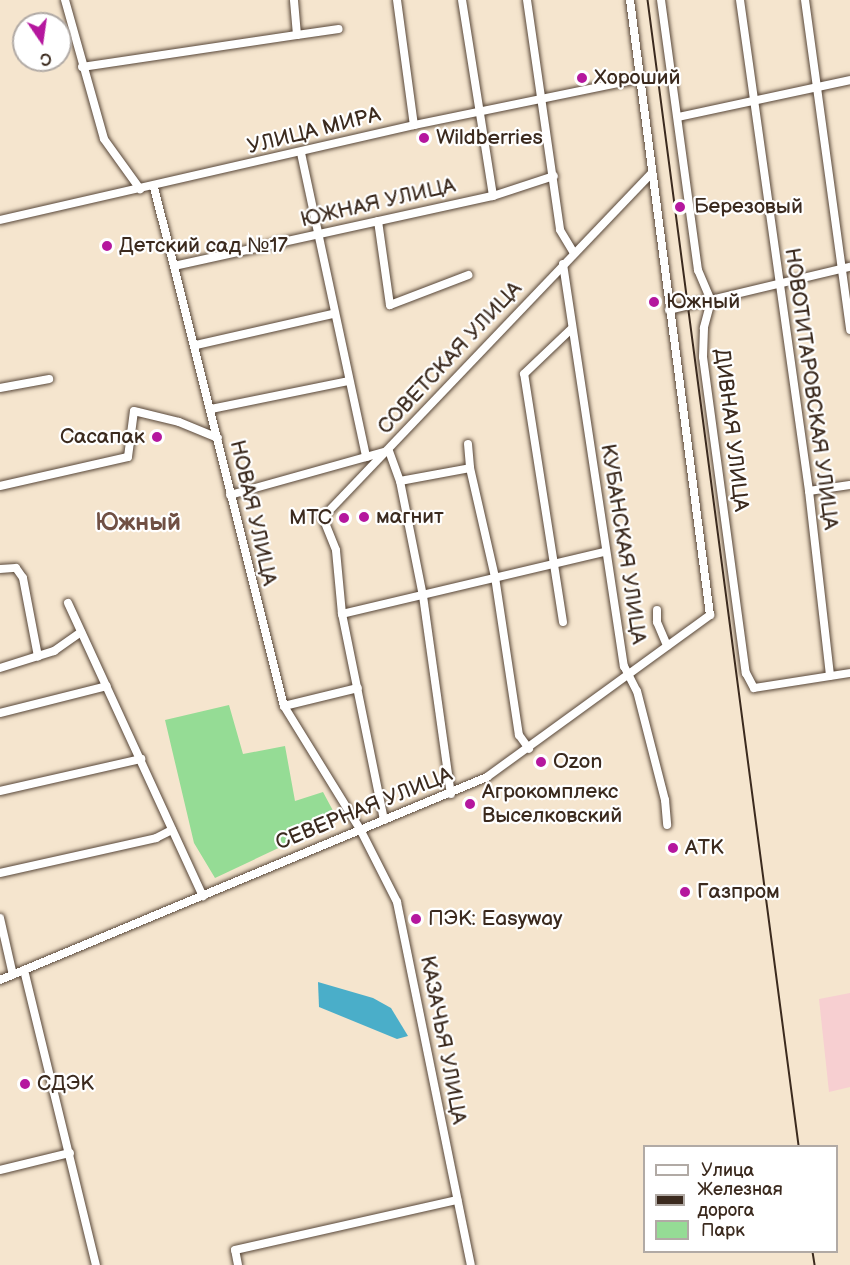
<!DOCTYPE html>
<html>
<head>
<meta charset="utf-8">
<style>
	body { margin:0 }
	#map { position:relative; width:850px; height:1265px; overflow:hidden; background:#f5e5ce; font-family:"Balsamiq Sans",sans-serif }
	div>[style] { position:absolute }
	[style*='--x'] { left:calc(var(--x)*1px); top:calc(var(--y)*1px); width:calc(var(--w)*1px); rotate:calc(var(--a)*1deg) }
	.built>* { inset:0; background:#f7cfd1 }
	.green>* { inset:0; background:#95dc95 }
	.water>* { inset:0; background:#4aaec9 }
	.roads { filter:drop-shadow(0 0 2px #574638) drop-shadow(0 0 2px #574638) }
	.minor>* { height:8px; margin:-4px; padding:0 4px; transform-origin:4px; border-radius:4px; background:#fff }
	.rail>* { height:1.5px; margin:-0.75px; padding:0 0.75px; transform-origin:0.75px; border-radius:0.75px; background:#3b2a1e }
	.dots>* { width:16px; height:16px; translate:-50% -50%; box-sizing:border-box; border:3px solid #fff; border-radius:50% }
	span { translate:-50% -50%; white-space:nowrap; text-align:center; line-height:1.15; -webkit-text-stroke:4.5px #fff; paint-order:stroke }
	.poi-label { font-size:21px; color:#3b2a1e }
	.left { translate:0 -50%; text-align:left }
	.right { translate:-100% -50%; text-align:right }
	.street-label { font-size:21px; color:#3b2a1e }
	.quarter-label { font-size:24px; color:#705044; font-weight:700 }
	.legend { position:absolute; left:643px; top:1145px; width:195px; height:108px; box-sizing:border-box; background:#fff; border:2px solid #b1aaa5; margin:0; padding:8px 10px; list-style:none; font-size:18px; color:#3b2a1e }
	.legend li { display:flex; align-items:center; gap:12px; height:30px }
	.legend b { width:30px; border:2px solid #b1aaa5 }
	.north { position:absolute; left:12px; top:12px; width:60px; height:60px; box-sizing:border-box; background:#fff; border:2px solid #b1aaa5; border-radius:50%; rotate:167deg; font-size:16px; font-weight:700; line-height:24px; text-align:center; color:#3b2a1e }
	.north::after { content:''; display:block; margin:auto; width:21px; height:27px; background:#b5179e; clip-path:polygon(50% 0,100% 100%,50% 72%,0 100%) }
</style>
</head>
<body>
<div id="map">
	<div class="built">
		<div style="clip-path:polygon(850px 993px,850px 1087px,829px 1092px,819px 999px)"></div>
	</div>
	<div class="green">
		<div style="clip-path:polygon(229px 705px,243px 754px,285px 746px,295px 801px,323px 792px,338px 820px,215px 878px,194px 843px,165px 720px)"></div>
	</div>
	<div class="water">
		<div style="clip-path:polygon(318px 982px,373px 998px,391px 1008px,408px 1036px,397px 1039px,319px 1007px)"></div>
	</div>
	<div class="roads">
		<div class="minor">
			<div style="--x:65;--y:0;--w:144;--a:74.3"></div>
			<div style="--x:104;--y:139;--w:62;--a:54.2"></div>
			<div style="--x:397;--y:0;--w:126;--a:82.3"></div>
			<div style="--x:462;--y:0;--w:198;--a:81"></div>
			<div style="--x:527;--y:0;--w:232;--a:81.8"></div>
			<div style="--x:560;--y:230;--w:26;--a:59"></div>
			<div style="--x:661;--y:0;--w:273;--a:82.2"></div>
			<div style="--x:698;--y:270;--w:34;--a:67"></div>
			<div style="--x:711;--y:301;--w:28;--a:105"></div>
			<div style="--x:704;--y:328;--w:29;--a:92"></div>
			<div style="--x:703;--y:357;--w:319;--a:82.3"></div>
			<div style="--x:746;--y:673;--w:17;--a:62"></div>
			<div style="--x:754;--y:688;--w:97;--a:-8.9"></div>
			<div style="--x:740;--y:0;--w:496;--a:82"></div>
			<div style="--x:809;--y:491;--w:186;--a:83.5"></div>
			<div style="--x:805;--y:0;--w:333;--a:82.2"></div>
			<div style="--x:297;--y:35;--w:42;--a:-8.1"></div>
			<div style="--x:82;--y:67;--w:217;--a:-8.5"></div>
			<div style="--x:297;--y:35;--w:35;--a:-95"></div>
			<div style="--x:678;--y:117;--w:176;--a:-12.1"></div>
			<div style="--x:301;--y:153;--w:311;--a:77.9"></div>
			<div style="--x:154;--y:187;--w:535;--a:75.94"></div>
			<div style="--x:284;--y:706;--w:145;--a:58.3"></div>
			<div style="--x:360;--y:829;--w:82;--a:63.1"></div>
			<div style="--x:397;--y:902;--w:370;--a:78.5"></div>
			<div style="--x:0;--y:220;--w:425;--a:-12.9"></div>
			<div style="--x:414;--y:125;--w:229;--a:-11.6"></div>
			<div style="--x:378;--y:221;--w:85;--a:81.9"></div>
			<div style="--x:390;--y:305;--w:84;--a:-21"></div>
			<div style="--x:563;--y:264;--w:407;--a:81.4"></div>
			<div style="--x:624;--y:666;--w:28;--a:63"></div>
			<div style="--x:637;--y:691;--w:113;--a:75.6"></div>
			<div style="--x:665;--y:800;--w:25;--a:85"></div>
			<div style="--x:174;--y:266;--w:327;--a:-12.4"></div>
			<div style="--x:493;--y:196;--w:64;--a:-18.2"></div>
			<div style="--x:669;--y:310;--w:186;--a:-13.4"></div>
			<div style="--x:196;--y:345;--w:140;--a:-12.8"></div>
			<div style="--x:0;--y:388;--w:50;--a:-10.4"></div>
			<div style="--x:211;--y:409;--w:141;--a:-11.5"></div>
			<div style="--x:468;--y:444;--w:24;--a:85"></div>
			<div style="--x:389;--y:451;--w:32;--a:70"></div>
			<div style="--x:400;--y:481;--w:117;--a:78.7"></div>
			<div style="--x:423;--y:596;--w:200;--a:82"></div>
			<div style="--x:400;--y:481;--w:71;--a:-10.5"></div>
			<div style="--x:470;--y:468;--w:112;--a:77.1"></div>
			<div style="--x:495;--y:577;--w:160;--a:81.4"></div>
			<div style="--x:519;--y:735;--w:17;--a:54"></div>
			<div style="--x:0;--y:486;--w:131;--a:-12.8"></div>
			<div style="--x:128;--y:457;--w:46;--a:-82.6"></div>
			<div style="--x:134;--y:411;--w:46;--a:13.7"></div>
			<div style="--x:179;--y:422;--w:42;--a:22.3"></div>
			<div style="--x:809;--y:491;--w:41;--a:-8.3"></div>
			<div style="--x:230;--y:495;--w:164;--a:-15.6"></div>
			<div style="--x:0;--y:569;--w:16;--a:-4"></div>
			<div style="--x:16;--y:568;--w:12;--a:55"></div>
			<div style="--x:23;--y:578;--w:80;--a:79.2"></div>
			<div style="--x:68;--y:603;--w:323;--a:65.3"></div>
			<div style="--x:657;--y:610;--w:12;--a:90"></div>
			<div style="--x:657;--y:622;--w:26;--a:67"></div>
			<div style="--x:342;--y:614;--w:270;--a:-13.3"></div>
			<div style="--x:563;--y:622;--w:251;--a:-98.9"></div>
			<div style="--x:524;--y:374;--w:64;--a:-43.7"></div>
			<div style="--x:0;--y:668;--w:57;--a:-17.5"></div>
			<div style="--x:54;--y:651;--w:33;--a:-35"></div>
			<div style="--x:284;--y:706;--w:76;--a:-13.7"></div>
			<div style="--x:0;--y:713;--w:110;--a:-14.2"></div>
			<div style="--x:0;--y:791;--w:145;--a:-12.8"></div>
			<div style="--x:384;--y:820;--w:210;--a:-101.5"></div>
			<div style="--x:342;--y:614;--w:64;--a:-95.4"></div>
			<div style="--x:336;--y:550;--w:35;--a:-112"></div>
			<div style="--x:323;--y:517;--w:476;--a:-46.3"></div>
			<div style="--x:0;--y:873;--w:160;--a:-12.6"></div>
			<div style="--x:156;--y:838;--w:18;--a:-27"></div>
			<div style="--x:0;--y:918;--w:58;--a:77.2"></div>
			<div style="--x:24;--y:970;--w:304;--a:76.3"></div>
			<div style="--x:0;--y:980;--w:528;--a:-22.63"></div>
			<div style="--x:487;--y:777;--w:276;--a:-36"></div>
			<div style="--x:710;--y:615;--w:620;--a:-97.41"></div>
			<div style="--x:0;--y:1170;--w:72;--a:-13.7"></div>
			<div style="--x:238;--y:1265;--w:15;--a:-101"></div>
			<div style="--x:235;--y:1250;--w:228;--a:-12.7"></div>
		</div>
	</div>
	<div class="rail">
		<div style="--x:648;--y:0;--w:1156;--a:82.49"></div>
		<div style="--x:813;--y:1252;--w:13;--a:81"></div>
	</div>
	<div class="dots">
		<div style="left:582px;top:78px;background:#b5179e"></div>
		<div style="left:424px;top:138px;background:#b5179e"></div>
		<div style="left:680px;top:207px;background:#b5179e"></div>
		<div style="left:107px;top:246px;background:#b5179e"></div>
		<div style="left:654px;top:302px;background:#b5179e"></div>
		<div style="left:157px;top:437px;background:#b5179e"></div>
		<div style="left:364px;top:517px;background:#b5179e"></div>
		<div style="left:344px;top:518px;background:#b5179e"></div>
		<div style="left:541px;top:762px;background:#b5179e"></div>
		<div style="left:470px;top:804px;background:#b5179e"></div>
		<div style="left:673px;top:848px;background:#b5179e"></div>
		<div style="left:685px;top:892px;background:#b5179e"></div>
		<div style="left:416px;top:919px;background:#b5179e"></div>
		<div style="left:25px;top:1084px;background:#b5179e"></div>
	</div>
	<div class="poi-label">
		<span class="left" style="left:594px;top:78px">Хороший</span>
		<span class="left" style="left:436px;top:138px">Wildberries</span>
		<span class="left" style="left:694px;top:207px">Березовый</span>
		<span class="left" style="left:119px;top:246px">Детский сад №17</span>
		<span class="left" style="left:666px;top:302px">Южный</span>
		<span class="right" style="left:145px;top:437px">Сасапак</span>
		<span class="left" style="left:376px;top:517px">магнит</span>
		<span class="right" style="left:332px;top:518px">МТС</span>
		<span class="left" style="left:553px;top:762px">Ozon</span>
		<span class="left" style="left:482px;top:804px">Агрокомплекс<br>Выселковский</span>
		<span class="left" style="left:685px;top:848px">АТК</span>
		<span class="left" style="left:697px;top:892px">Газпром</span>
		<span class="left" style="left:428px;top:919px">ПЭК: Easyway</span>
		<span class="left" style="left:37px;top:1084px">СДЭК</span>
	</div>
	<div class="street-label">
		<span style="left:314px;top:131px;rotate:-14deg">УЛИЦА МИРА</span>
		<span style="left:378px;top:203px;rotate:-13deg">ЮЖНАЯ УЛИЦА</span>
		<span style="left:450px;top:358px;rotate:-47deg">СОВЕТСКАЯ УЛИЦА</span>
		<span style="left:811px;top:389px;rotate:82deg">НОВОТИТАРОВСКАЯ УЛИЦА</span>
		<span style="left:731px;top:430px;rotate:83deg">ДИВНАЯ УЛИЦА</span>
		<span style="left:253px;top:513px;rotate:77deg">НОВАЯ УЛИЦА</span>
		<span style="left:623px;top:544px;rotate:81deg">КУБАНСКАЯ УЛИЦА</span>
		<span style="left:364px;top:809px;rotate:-22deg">СЕВЕРНАЯ УЛИЦА</span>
		<span style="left:443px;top:1040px;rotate:79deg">КАЗАЧЬЯ УЛИЦА</span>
	</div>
	<div class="quarter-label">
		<span style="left:138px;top:523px">Южный</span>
	</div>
	<ul class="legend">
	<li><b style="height:8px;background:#fff"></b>Улица</li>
	<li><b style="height:8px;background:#3b2a1e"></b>Железная дорога</li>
	<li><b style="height:16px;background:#95dc95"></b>Парк</li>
	</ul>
	<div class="north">С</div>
</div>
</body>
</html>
